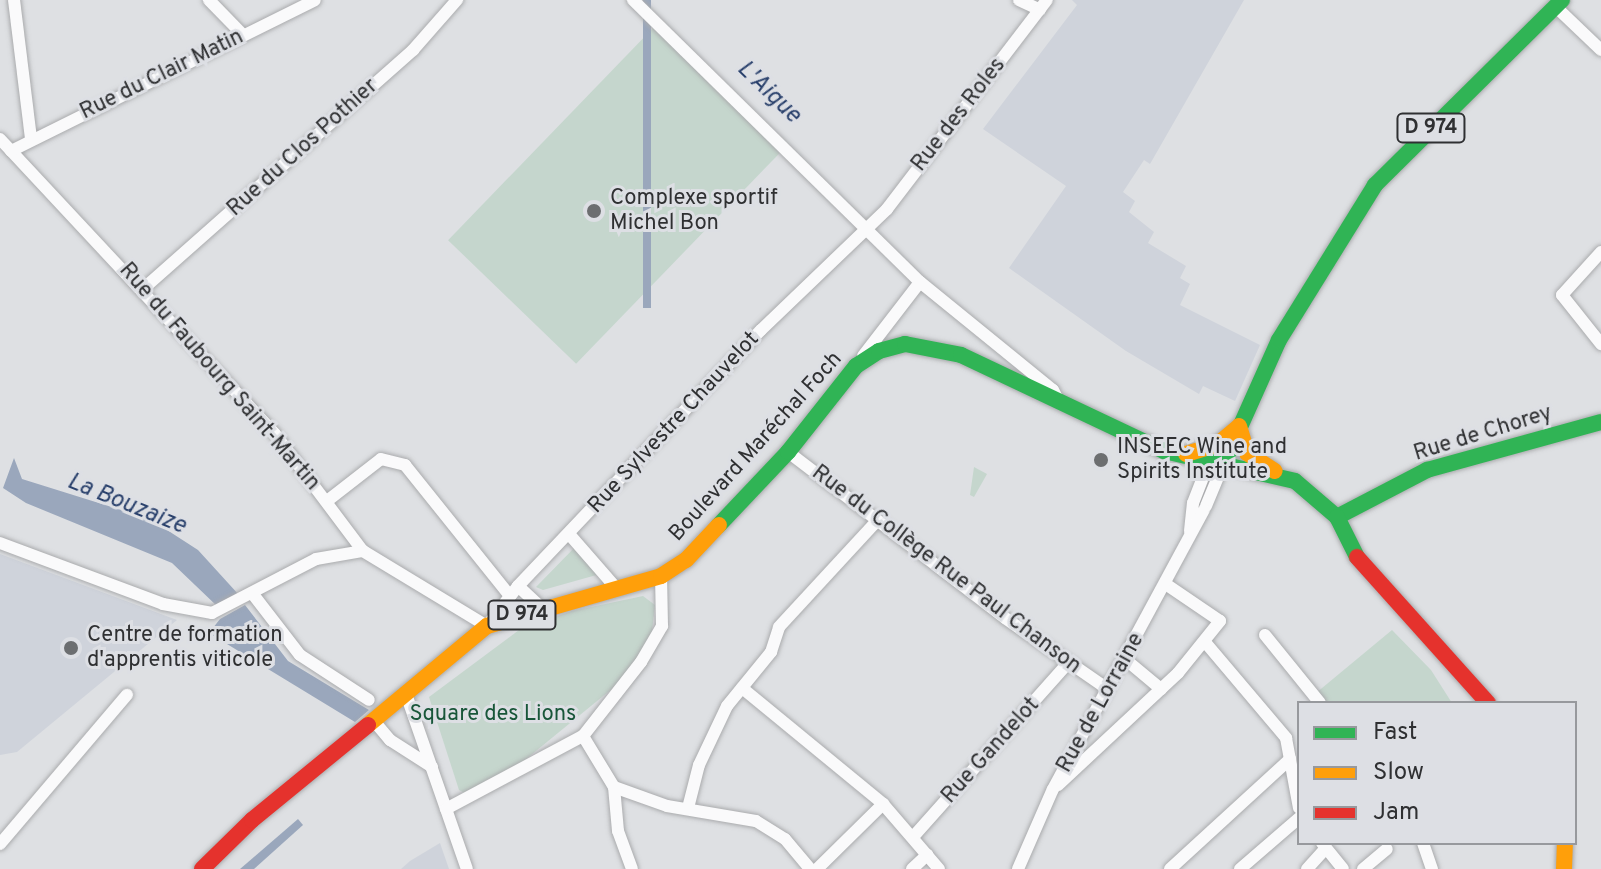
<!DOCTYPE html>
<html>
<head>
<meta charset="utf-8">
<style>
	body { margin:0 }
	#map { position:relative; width:1601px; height:869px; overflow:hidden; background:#dee0e3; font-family:Overpass,sans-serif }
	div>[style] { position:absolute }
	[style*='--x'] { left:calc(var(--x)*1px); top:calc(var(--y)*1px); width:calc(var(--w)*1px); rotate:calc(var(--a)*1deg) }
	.built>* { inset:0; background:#cfd3db }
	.green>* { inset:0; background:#c5d6cd; transform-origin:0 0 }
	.water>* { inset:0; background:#9aa7bc; transform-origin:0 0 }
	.roads { filter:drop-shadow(0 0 2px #aaabad) drop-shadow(0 0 2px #aaabad) }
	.street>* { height:12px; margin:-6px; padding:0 6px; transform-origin:6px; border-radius:6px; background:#fafafb }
	.fast>* { height:16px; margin:-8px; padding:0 8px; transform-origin:8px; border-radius:8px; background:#30b455 }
	.slow>* { height:16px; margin:-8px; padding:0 8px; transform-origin:8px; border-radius:8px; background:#ff9f0a }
	.jam>* { height:16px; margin:-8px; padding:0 8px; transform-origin:8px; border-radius:8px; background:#e5322d }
	.dots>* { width:22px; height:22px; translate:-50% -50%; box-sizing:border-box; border:4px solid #dddfe4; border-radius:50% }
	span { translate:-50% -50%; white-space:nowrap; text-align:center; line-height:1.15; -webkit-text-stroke:6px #dddfe4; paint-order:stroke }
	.shield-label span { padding:2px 6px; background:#dddfe4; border:2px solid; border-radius:6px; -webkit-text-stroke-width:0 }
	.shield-label { font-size:20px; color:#2f3032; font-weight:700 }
	.street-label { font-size:22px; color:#2f3032 }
	.poi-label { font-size:22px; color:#2f3032 }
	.left { translate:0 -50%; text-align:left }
	.park-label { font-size:22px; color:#185639 }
	.water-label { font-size:24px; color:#2a416c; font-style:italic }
	.legend { position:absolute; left:1297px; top:701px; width:280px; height:144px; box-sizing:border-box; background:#dddfe4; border:2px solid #97999d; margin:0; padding:10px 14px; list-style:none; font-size:24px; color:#2f3032 }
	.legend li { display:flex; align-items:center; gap:16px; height:40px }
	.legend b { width:40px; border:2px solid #97999d }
</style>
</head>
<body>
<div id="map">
	<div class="built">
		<div style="clip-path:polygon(1072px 0,1244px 0,1150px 164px,1144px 160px,1123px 192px,1135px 201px,1129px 212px,1154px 232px,1148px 243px,1186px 266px,1180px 278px,1190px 284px,1180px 305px,1260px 345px,1235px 401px,1203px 386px,1199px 394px,1126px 351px,1009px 268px,1066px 186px,983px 129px,1077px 5px)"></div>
		<div style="clip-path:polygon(0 554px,177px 620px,17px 752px,0 755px)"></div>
		<div style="clip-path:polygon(440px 843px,449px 869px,401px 869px,410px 861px)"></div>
	</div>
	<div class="green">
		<div style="left:653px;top:28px;width:178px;height:295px;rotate:44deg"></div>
		<div style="clip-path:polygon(974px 467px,987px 474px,974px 497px,970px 495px)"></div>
		<div style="clip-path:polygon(576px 546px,600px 574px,543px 590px,536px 587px)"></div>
		<div style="clip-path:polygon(643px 596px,655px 605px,652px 631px,624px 679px,520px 764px,465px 793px,459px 790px,429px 697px,519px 630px,572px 611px)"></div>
		<div style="clip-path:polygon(1392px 630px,1431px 670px,1452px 703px,1325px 703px,1316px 693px)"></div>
	</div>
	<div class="water">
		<div style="left:643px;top:0;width:8px;height:308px"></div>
		<div style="clip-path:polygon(14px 458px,22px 479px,150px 519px,198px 550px,239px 595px,218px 607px,172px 563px,26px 503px,3px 488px)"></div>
		<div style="clip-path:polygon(245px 605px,288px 661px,369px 710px,355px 722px,209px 633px,220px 619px)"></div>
		<div style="clip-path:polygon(298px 819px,303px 825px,254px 869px,240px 869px)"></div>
	</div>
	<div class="roads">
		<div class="street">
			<div style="--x:14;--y:0;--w:139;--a:83"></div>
			<div style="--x:209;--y:0;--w:49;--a:45.8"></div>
			<div style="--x:633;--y:0;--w:402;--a:44.5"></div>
			<div style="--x:920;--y:282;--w:171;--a:39.1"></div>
			<div style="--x:1053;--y:390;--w:11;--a:63"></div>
			<div style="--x:1019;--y:0;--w:23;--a:25"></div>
			<div style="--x:1556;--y:7;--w:62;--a:43.7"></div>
			<div style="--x:0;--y:139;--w:403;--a:47"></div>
			<div style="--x:275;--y:434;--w:146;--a:53.1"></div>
			<div style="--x:363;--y:551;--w:145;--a:31.2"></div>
			<div style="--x:487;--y:626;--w:51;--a:-52.2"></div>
			<div style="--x:518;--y:586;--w:353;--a:-46.5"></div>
			<div style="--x:761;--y:330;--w:175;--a:-43.8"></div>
			<div style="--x:887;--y:209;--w:263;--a:-52.6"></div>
			<div style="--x:11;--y:151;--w:339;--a:-26.4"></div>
			<div style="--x:1601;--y:252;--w:58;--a:132.2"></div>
			<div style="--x:1562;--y:295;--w:63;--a:51.5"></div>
			<div style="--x:143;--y:289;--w:361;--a:-41.5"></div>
			<div style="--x:413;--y:50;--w:67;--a:-48.7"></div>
			<div style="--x:863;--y:356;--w:93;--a:-52.4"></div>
			<div style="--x:788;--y:452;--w:273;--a:37.4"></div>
			<div style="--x:1005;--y:618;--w:123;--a:34.7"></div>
			<div style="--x:327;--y:501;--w:68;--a:-37.9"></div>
			<div style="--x:381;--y:459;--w:25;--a:14"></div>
			<div style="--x:405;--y:465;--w:168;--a:51.3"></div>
			<div style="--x:1206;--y:506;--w:44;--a:-67.5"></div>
			<div style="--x:1190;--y:531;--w:28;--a:-84"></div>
			<div style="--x:1193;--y:503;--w:44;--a:-68.7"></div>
			<div style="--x:569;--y:534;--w:73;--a:48.9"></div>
			<div style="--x:0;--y:543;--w:174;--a:20.5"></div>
			<div style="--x:163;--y:604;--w:50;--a:10.4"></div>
			<div style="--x:212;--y:613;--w:117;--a:-27.4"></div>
			<div style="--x:316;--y:559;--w:48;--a:-9.7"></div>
			<div style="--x:518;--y:586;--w:33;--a:43"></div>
			<div style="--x:252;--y:593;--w:78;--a:52.3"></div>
			<div style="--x:300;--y:655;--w:82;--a:33.1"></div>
			<div style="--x:1265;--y:635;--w:87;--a:51"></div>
			<div style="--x:1205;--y:642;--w:126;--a:49.8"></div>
			<div style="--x:1286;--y:738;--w:71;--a:79.5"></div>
			<div style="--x:1125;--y:659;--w:47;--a:39.8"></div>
			<div style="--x:742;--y:688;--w:183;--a:39.4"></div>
			<div style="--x:883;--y:804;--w:86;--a:49.3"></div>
			<div style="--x:406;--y:694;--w:185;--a:70.8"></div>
			<div style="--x:374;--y:721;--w:25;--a:50"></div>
			<div style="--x:390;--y:740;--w:50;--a:32.7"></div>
			<div style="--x:583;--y:736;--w:60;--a:58.7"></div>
			<div style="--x:614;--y:787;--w:56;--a:19.7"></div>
			<div style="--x:667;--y:806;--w:90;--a:9.6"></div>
			<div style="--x:756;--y:821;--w:34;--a:32"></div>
			<div style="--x:785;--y:839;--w:39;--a:50"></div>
			<div style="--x:1058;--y:785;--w:164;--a:-43"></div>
			<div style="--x:1178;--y:673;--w:67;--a:-51.1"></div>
			<div style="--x:1220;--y:621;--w:64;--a:-145.8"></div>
			<div style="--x:614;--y:787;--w:44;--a:84.8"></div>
			<div style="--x:618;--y:831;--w:40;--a:69.8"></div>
			<div style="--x:688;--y:808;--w:44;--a:-75.7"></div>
			<div style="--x:699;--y:765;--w:65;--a:-64.6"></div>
			<div style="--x:727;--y:706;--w:70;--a:-50.8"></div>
			<div style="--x:771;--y:652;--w:26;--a:-72"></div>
			<div style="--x:779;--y:627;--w:143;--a:-47.3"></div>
			<div style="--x:446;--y:809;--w:155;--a:-28.1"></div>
			<div style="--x:583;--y:736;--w:94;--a:-51.9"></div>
			<div style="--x:641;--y:662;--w:42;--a:-59.7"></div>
			<div style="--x:662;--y:626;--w:50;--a:-91.1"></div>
			<div style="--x:913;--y:837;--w:233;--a:-48.3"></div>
			<div style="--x:1322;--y:843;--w:33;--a:51"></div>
			<div style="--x:1423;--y:843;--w:28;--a:71"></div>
			<div style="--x:0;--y:844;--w:196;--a:-49.6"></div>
			<div style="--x:817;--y:869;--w:93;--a:-44.6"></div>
			<div style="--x:912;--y:869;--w:21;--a:-43"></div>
			<div style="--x:1018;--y:869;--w:87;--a:-66.4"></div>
			<div style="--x:1053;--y:789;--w:317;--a:-61.6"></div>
			<div style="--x:1170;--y:869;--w:163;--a:-42.5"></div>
			<div style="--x:1240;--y:869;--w:78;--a:-40.8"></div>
			<div style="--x:1307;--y:869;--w:28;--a:-48"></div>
			<div style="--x:1363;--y:869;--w:31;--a:-40"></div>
		</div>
		<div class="fast">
			<div style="--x:1223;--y:465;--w:137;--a:-65.9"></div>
			<div style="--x:1279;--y:340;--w:182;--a:-58.2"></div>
			<div style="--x:1375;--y:185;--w:263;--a:-44.7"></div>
			<div style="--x:1337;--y:517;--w:102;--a:-27.6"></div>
			<div style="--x:1427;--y:470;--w:180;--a:-15.4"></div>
			<div style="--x:719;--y:525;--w:100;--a:-46.6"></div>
			<div style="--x:788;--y:452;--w:110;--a:-51.7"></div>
			<div style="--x:856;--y:366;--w:27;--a:-33"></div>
			<div style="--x:879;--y:351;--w:27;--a:-15"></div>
			<div style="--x:905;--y:344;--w:57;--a:11.1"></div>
			<div style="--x:961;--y:355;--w:225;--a:25.3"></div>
			<div style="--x:1164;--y:451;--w:134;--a:12.9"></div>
			<div style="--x:1295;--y:481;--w:55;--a:40.6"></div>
			<div style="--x:1337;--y:517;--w:45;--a:63.4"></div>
		</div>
		<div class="slow">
			<div style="--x:1239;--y:426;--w:28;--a:73"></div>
			<div style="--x:1247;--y:453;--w:33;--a:33"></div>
			<div style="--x:1186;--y:454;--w:34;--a:-17"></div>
			<div style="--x:1218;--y:444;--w:25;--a:-40"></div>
			<div style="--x:368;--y:725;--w:155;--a:-39.8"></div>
			<div style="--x:487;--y:626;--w:181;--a:-16"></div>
			<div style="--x:661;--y:576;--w:30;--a:-33"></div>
			<div style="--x:686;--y:560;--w:48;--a:-46.7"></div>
			<div style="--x:1564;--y:869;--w:26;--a:-88"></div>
		</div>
		<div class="jam">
			<div style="--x:1357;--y:557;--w:196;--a:48.1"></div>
			<div style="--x:202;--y:869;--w:70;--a:-44.4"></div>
			<div style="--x:252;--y:820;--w:150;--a:-39.3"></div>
		</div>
	</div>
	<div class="dots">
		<div style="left:594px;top:211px;background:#6c6e70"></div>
		<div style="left:1101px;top:460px;background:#6c6e70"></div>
		<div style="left:71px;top:648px;background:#6c6e70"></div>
	</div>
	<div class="shield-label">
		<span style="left:1431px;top:128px">D 974</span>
		<span style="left:522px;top:615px">D 974</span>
	</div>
	<div class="street-label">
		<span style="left:162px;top:75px;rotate:-26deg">Rue du Clair Matin</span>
		<span style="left:959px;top:115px;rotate:-52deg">Rue des Roles</span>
		<span style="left:303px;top:148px;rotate:-42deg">Rue du Clos Pothier</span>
		<span style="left:219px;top:377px;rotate:49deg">Rue du Faubourg Saint-Martin</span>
		<span style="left:674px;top:423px;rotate:-47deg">Rue Sylvestre Chauvelot</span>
		<span style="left:1483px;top:434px;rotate:-17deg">Rue de Chorey</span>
		<span style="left:756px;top:447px;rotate:-48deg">Boulevard Maréchal Foch</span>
		<span style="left:946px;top:570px;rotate:37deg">Rue du Collège Rue Paul Chanson</span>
		<span style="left:1101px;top:703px;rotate:-61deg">Rue de Lorraine</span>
		<span style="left:991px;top:751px;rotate:-48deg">Rue Gandelot</span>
	</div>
	<div class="poi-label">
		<span class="left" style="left:610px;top:211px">Complexe sportif<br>Michel Bon</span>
		<span class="left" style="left:1117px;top:460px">INSEEC Wine and<br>Spirits Institute</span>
		<span class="left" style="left:87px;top:648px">Centre de formation<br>d'apprentis viticole</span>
	</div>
	<div class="park-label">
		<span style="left:493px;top:715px">Square des Lions</span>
	</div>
	<div class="water-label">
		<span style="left:768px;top:93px;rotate:44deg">L'Aigue</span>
		<span style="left:126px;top:505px;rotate:22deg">La Bouzaize</span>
	</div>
	<ul class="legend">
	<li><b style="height:10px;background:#30b455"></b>Fast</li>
	<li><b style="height:10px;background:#ff9f0a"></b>Slow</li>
	<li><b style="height:10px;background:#e5322d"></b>Jam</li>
	</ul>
</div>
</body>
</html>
